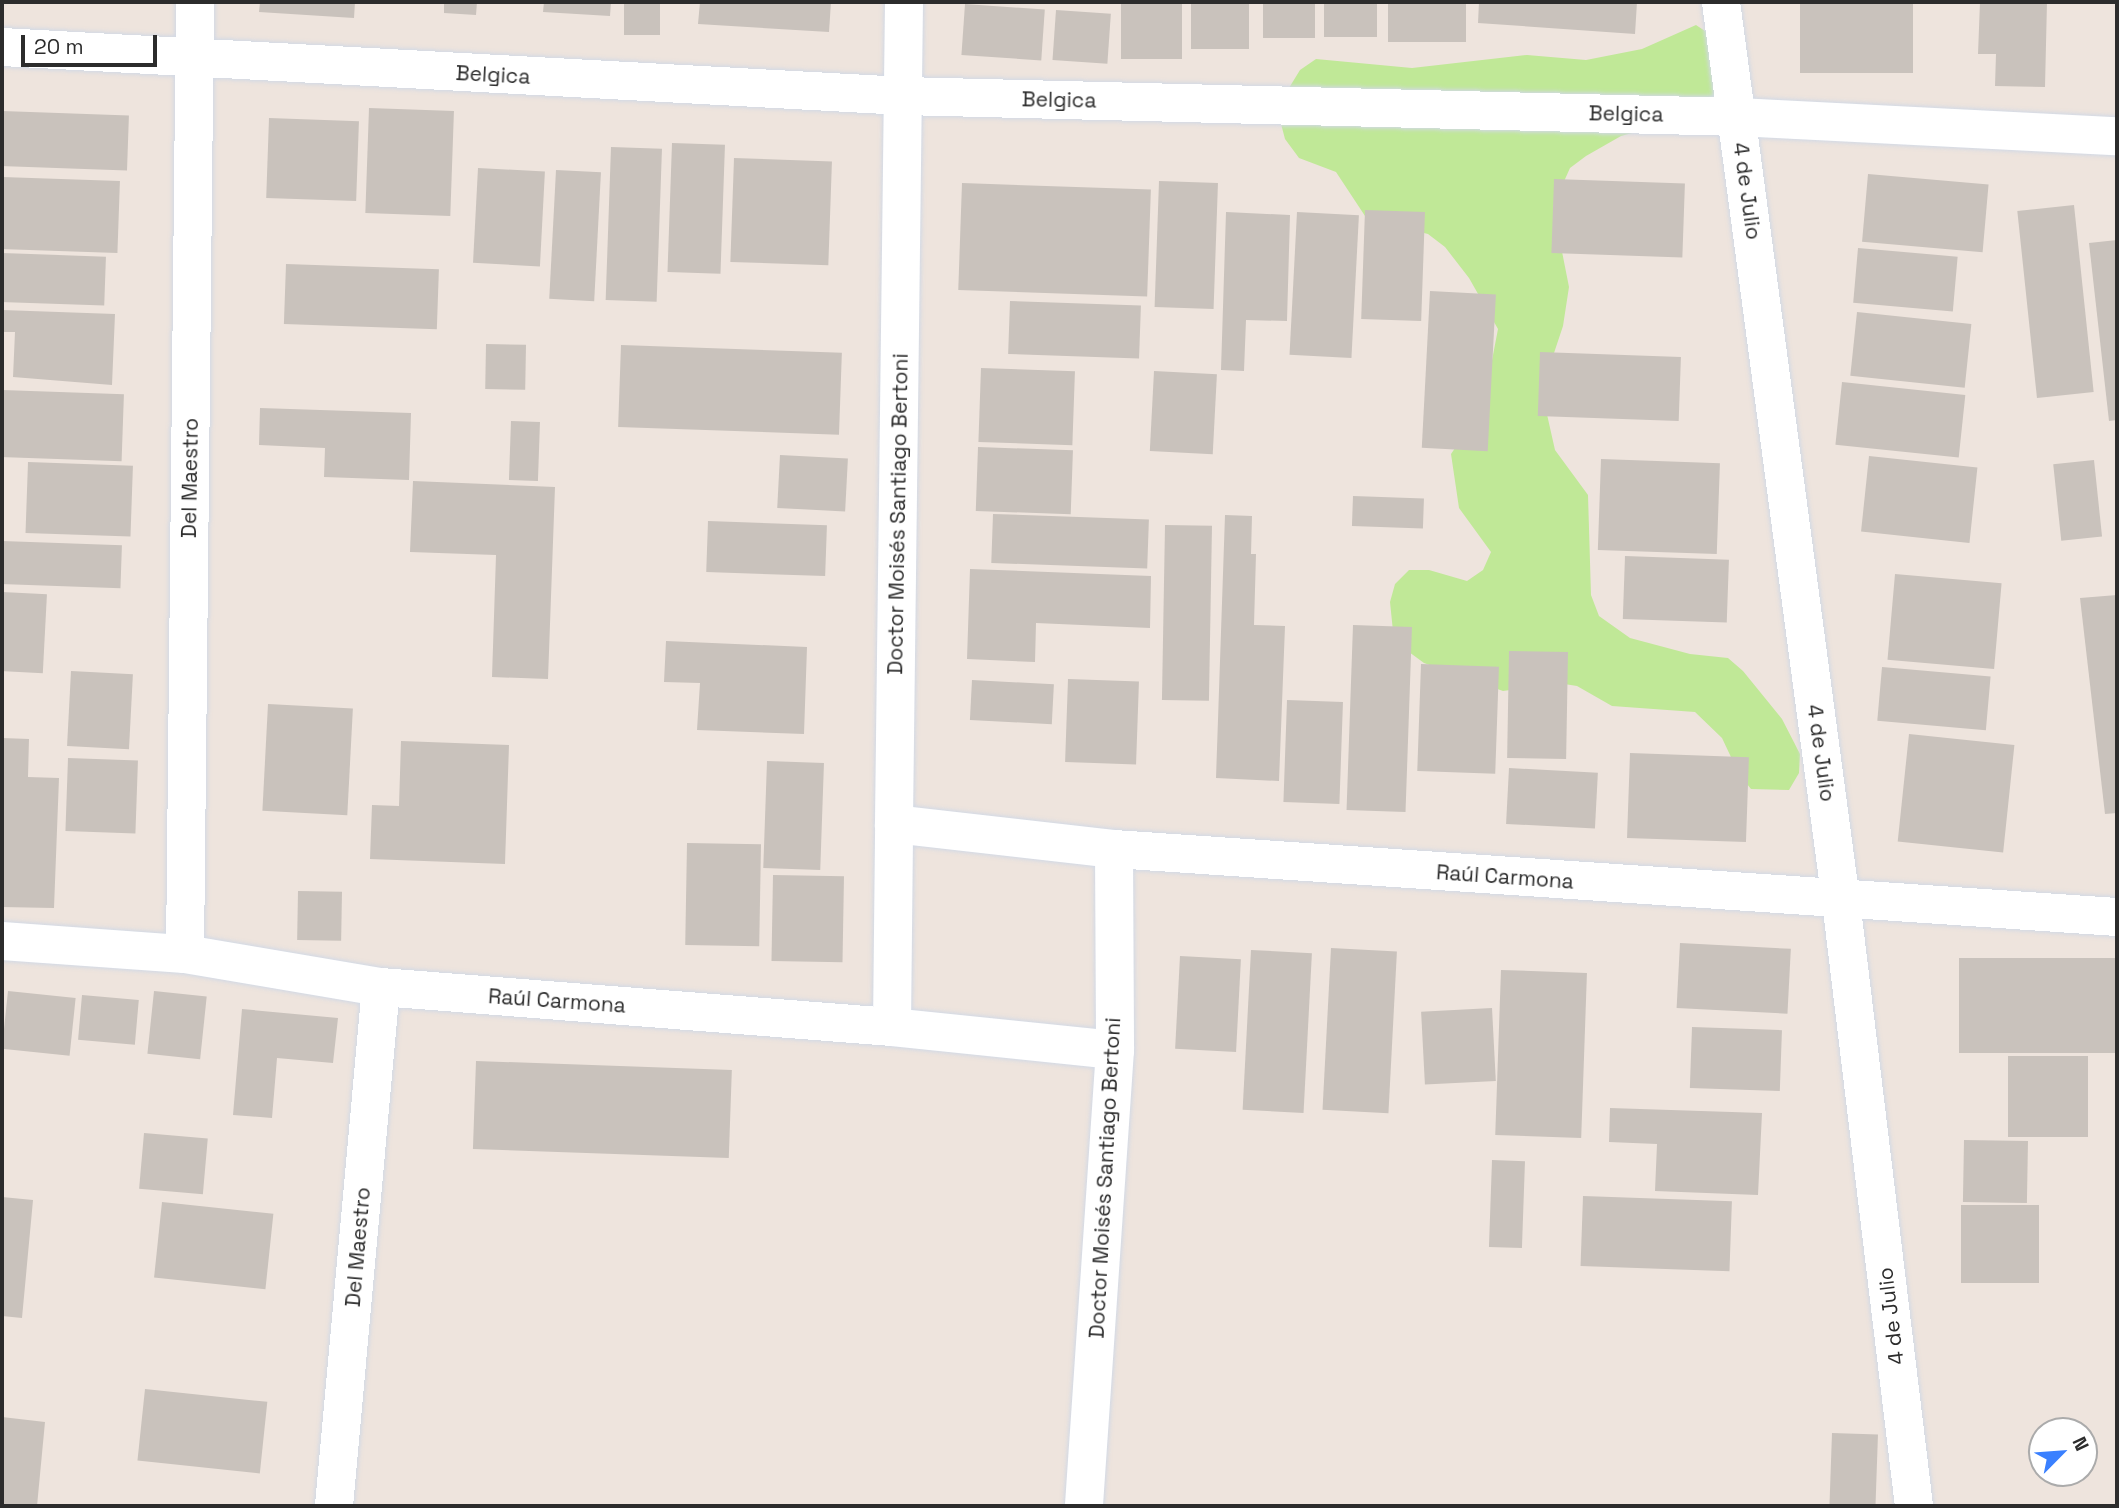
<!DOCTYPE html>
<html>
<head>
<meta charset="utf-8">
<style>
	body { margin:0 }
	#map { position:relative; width:2119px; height:1508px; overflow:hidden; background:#eee4dd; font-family:"Space Grotesk",sans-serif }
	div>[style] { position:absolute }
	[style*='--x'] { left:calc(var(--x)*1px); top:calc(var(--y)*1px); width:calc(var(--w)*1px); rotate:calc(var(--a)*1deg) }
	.green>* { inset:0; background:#c0e897 }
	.building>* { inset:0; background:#c9c2bc; transform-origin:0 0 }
	.roads { filter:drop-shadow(0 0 2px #d2d9e5) drop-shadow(0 0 2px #d2d9e5) }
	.street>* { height:38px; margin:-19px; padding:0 19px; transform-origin:19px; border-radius:19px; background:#fff }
	.secondary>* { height:38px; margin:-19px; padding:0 19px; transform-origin:19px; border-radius:19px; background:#fff }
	span { translate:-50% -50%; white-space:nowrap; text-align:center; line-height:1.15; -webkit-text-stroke:5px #fff; paint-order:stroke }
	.street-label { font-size:21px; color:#2c2c2c }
	.frame { position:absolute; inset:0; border:4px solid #2c2c2c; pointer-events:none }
	.north { position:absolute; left:2028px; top:1417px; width:70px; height:70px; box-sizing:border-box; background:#fff; border:2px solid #ababab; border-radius:50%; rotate:65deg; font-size:19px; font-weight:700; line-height:28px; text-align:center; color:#2c2c2c }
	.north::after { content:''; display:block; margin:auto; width:24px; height:32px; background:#3a80ff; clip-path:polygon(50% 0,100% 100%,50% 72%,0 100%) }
	.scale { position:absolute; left:21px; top:35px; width:136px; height:32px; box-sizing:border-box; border:4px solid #2c2c2c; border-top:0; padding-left:9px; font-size:21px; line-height:24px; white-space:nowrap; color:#2c2c2c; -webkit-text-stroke:5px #fff; paint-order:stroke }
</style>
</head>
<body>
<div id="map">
	<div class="green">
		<div style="clip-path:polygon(1696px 25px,1711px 35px,1723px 92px,1695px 116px,1621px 136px,1586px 156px,1570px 168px,1553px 206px,1569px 287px,1563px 326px,1549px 368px,1546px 410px,1555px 450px,1588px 495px,1591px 595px,1599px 616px,1630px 638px,1690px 654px,1728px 658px,1743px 671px,1782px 719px,1800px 754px,1799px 773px,1789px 790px,1751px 789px,1739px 774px,1722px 738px,1695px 712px,1612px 706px,1577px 686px,1558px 683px,1503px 691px,1424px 663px,1394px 641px,1390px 602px,1395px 584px,1409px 570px,1429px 570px,1467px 581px,1483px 570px,1491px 552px,1459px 508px,1451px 454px,1483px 407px,1498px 329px,1469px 278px,1445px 247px,1428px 234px,1367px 219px,1336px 172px,1299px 158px,1285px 139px,1280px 120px,1281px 101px,1300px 70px,1316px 59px,1412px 68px,1527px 55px,1586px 60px,1642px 49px)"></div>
	</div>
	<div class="building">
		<div style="clip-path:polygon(260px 2px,355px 2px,354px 18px,259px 12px)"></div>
		<div style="clip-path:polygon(444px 2px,477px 2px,476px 15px,444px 13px)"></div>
		<div style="clip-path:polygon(544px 2px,611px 2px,610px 16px,543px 12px)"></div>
		<div style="left:624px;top:2px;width:36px;height:33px"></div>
		<div style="clip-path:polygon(700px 2px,831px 2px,829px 32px,698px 24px)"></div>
		<div style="left:1121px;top:2px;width:61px;height:57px"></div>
		<div style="left:1191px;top:2px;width:58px;height:47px"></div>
		<div style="left:1263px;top:2px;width:52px;height:36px"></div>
		<div style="left:1324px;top:2px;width:53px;height:35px"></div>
		<div style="left:1388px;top:2px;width:78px;height:40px"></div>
		<div style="clip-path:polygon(1479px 2px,1637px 2px,1635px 34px,1478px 23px)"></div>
		<div style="left:1800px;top:2px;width:113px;height:71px"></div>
		<div style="clip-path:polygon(1980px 2px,2047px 2px,2045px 87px,1995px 86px,1996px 54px,1978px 54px)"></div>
		<div style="left:965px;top:4px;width:80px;height:51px;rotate:4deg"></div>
		<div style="left:1056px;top:10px;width:55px;height:50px;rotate:4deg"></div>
		<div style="left:369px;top:108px;width:85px;height:105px;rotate:2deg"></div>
		<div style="left:2px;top:111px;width:127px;height:55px;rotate:2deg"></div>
		<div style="left:269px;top:118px;width:90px;height:80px;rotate:2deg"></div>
		<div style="left:672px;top:143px;width:53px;height:129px;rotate:2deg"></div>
		<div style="left:611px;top:147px;width:51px;height:153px;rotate:2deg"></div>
		<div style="left:734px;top:158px;width:98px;height:104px;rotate:2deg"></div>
		<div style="left:478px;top:168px;width:67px;height:95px;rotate:3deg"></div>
		<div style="left:556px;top:170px;width:45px;height:129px;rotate:3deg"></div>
		<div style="left:1868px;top:174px;width:121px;height:68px;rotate:5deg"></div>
		<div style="left:2px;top:177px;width:118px;height:72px;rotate:2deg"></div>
		<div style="left:1554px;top:179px;width:131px;height:74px;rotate:2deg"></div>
		<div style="left:1159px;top:181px;width:59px;height:126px;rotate:2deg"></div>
		<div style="left:962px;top:183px;width:189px;height:107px;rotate:2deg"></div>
		<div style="left:2074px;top:205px;width:188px;height:57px;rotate:84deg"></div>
		<div style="left:1365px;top:210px;width:60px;height:109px;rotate:2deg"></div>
		<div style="clip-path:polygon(1226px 212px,1290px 215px,1287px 321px,1246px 320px,1244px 371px,1221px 370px)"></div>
		<div style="left:1297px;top:212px;width:62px;height:143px;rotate:3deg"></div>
		<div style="clip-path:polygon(2117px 240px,2117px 420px,2109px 421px,2089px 243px)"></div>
		<div style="left:1858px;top:248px;width:100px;height:55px;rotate:5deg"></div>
		<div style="left:2px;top:253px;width:104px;height:49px;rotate:2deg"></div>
		<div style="left:286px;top:264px;width:153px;height:60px;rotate:2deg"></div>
		<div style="left:1430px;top:291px;width:66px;height:157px;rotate:3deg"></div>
		<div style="left:1010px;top:301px;width:131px;height:53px;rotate:2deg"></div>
		<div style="clip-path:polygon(2px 310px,115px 314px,112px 385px,13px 377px,15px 332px,2px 332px)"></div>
		<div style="left:1857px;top:312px;width:115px;height:64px;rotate:6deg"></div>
		<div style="left:486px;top:344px;width:40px;height:45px;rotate:1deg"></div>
		<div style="left:621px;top:345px;width:221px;height:82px;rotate:2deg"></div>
		<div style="left:1540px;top:352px;width:141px;height:64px;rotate:2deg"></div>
		<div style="left:981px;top:368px;width:94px;height:74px;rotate:2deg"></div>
		<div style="left:1154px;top:371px;width:63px;height:80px;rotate:3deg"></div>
		<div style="left:1842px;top:382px;width:124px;height:63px;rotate:6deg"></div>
		<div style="left:2px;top:390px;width:122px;height:67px;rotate:2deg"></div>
		<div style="clip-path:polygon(260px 408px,411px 413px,409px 480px,324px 477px,325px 448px,259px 445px)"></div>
		<div style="left:511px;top:421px;width:29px;height:59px;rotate:2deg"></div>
		<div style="left:978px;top:447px;width:95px;height:64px;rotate:2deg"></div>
		<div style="left:780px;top:455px;width:68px;height:53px;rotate:3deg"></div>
		<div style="left:1869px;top:456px;width:109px;height:76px;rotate:6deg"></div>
		<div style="left:1601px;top:459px;width:119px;height:91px;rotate:2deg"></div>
		<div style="left:2094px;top:460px;width:77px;height:41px;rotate:84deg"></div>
		<div style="left:28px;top:462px;width:105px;height:71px;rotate:2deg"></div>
		<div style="clip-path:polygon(413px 481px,555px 487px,548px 679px,492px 677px,496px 555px,410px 552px)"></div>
		<div style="left:1353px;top:496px;width:71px;height:30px;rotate:2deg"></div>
		<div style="left:993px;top:514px;width:156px;height:49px;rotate:2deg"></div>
		<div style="clip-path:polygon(1225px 515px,1252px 516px,1251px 554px,1256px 554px,1254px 625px,1285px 626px,1279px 781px,1216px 778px)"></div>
		<div style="left:708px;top:521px;width:119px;height:51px;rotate:2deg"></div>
		<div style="left:1165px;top:525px;width:47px;height:175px;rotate:1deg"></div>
		<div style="left:2px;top:541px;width:120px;height:43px;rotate:2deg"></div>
		<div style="left:1625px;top:556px;width:104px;height:63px;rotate:2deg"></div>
		<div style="clip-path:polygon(970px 569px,1151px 576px,1150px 628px,1036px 623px,1035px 662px,967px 659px)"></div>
		<div style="left:1895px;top:574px;width:107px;height:86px;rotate:5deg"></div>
		<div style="left:2px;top:592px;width:45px;height:79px;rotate:3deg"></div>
		<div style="clip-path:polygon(2117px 595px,2117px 813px,2105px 814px,2080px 598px)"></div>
		<div style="left:1353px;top:625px;width:59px;height:185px;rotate:2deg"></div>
		<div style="clip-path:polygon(666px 641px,807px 647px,804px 734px,697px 730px,700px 683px,664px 682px)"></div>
		<div style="left:1509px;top:651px;width:59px;height:107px;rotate:1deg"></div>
		<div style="left:1421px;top:664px;width:78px;height:107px;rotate:2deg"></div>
		<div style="left:1882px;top:667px;width:109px;height:54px;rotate:5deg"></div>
		<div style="left:71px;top:671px;width:62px;height:75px;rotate:3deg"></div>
		<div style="left:1068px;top:679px;width:71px;height:83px;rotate:2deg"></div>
		<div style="left:972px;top:680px;width:82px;height:40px;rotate:3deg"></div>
		<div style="left:1287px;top:700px;width:56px;height:102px;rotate:2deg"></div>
		<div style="left:268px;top:704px;width:85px;height:107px;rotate:3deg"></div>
		<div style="left:1909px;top:734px;width:106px;height:108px;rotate:6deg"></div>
		<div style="clip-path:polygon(2px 738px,29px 739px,28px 777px,59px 778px,54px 908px,2px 907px)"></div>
		<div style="clip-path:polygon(401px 741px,509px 745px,505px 864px,370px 859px,372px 805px,399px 806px)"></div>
		<div style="left:1630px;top:753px;width:119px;height:85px;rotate:2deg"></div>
		<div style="left:68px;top:758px;width:70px;height:73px;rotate:2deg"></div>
		<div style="left:767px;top:761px;width:57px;height:107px;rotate:2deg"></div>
		<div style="left:1509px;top:768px;width:89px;height:56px;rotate:3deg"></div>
		<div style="left:687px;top:843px;width:74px;height:102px;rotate:1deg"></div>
		<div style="left:773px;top:875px;width:71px;height:86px;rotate:1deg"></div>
		<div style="left:298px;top:891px;width:44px;height:49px;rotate:1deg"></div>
		<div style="left:1680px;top:943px;width:111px;height:65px;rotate:3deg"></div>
		<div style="left:1331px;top:948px;width:66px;height:162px;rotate:3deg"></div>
		<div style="left:1251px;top:950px;width:61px;height:160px;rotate:3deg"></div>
		<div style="left:1180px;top:956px;width:61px;height:93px;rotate:3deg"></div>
		<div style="left:1959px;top:958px;width:158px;height:95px"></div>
		<div style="left:1501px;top:970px;width:86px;height:165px;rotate:2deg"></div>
		<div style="left:8px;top:991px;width:68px;height:58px;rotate:6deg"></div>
		<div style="left:154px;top:991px;width:53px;height:63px;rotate:6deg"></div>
		<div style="left:82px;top:995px;width:57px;height:45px;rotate:5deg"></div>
		<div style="left:1492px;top:1008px;width:73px;height:71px;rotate:87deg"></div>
		<div style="clip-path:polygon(242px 1009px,338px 1018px,333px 1063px,277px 1058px,272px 1118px,233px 1115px)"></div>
		<div style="left:1692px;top:1027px;width:90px;height:61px;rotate:2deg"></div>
		<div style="left:2008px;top:1056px;width:80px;height:81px"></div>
		<div style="left:476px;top:1061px;width:256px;height:88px;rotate:2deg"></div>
		<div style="clip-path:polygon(1610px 1108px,1762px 1113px,1758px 1195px,1655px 1191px,1657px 1144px,1609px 1142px)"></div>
		<div style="left:144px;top:1133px;width:64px;height:56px;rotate:5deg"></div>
		<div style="left:1964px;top:1140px;width:64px;height:62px;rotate:1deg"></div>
		<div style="left:1492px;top:1160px;width:33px;height:87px;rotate:2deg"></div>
		<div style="left:1583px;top:1196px;width:149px;height:70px;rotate:2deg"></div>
		<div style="clip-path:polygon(2px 1197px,33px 1200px,22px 1318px,2px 1316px)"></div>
		<div style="left:162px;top:1202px;width:112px;height:76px;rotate:6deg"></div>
		<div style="left:1961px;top:1205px;width:78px;height:78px"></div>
		<div style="left:145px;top:1389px;width:123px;height:72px;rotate:6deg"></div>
		<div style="clip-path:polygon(2px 1417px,45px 1422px,37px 1506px,2px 1506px)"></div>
		<div style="left:1832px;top:1433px;width:46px;height:73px;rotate:2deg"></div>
	</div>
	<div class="roads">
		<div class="street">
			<div style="--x:1721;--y:2;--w:907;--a:82.4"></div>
			<div style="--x:1841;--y:901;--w:609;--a:83.12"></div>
			<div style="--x:2;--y:47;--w:902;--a:3.11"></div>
			<div style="--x:903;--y:96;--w:834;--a:1.44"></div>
			<div style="--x:1737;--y:117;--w:380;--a:2.9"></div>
			<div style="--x:1114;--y:849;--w:1005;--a:3.88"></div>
			<div style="--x:2;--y:941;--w:183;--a:4.1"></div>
			<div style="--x:185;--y:954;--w:199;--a:9.6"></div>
			<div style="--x:381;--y:987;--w:513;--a:4.48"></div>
			<div style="--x:892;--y:1027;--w:224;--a:5.9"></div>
			<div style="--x:185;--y:954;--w:952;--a:-89.4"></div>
			<div style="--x:892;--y:1027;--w:203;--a:-89.4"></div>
			<div style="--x:334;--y:1506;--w:521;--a:-84.83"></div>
		</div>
		<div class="secondary">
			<div style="--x:904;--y:2;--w:822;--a:90.7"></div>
			<div style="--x:894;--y:824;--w:221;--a:6.5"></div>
			<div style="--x:1114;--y:849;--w:201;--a:89.7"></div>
			<div style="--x:1115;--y:1050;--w:457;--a:93.9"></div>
		</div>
	</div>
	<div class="street-label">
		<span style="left:493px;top:75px;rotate:3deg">Belgica</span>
		<span style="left:1059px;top:100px;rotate:1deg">Belgica</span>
		<span style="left:1626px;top:114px;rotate:1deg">Belgica</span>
		<span style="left:1747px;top:191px;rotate:82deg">4 de Julio</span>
		<span style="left:190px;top:478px;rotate:-89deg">Del Maestro</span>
		<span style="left:898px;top:514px;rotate:-89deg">Doctor Moisés Santiago Bertoni</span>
		<span style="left:1821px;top:753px;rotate:82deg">4 de Julio</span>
		<span style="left:1505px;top:877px;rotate:4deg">Raúl Carmona</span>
		<span style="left:557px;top:1001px;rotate:4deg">Raúl Carmona</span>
		<span style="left:1105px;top:1178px;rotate:-87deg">Doctor Moisés Santiago Bertoni</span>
		<span style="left:358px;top:1247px;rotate:-85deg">Del Maestro</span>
		<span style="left:1891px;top:1316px;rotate:-97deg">4 de Julio</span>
	</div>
	<div class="frame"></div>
	<div class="north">N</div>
	<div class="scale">20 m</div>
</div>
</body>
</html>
